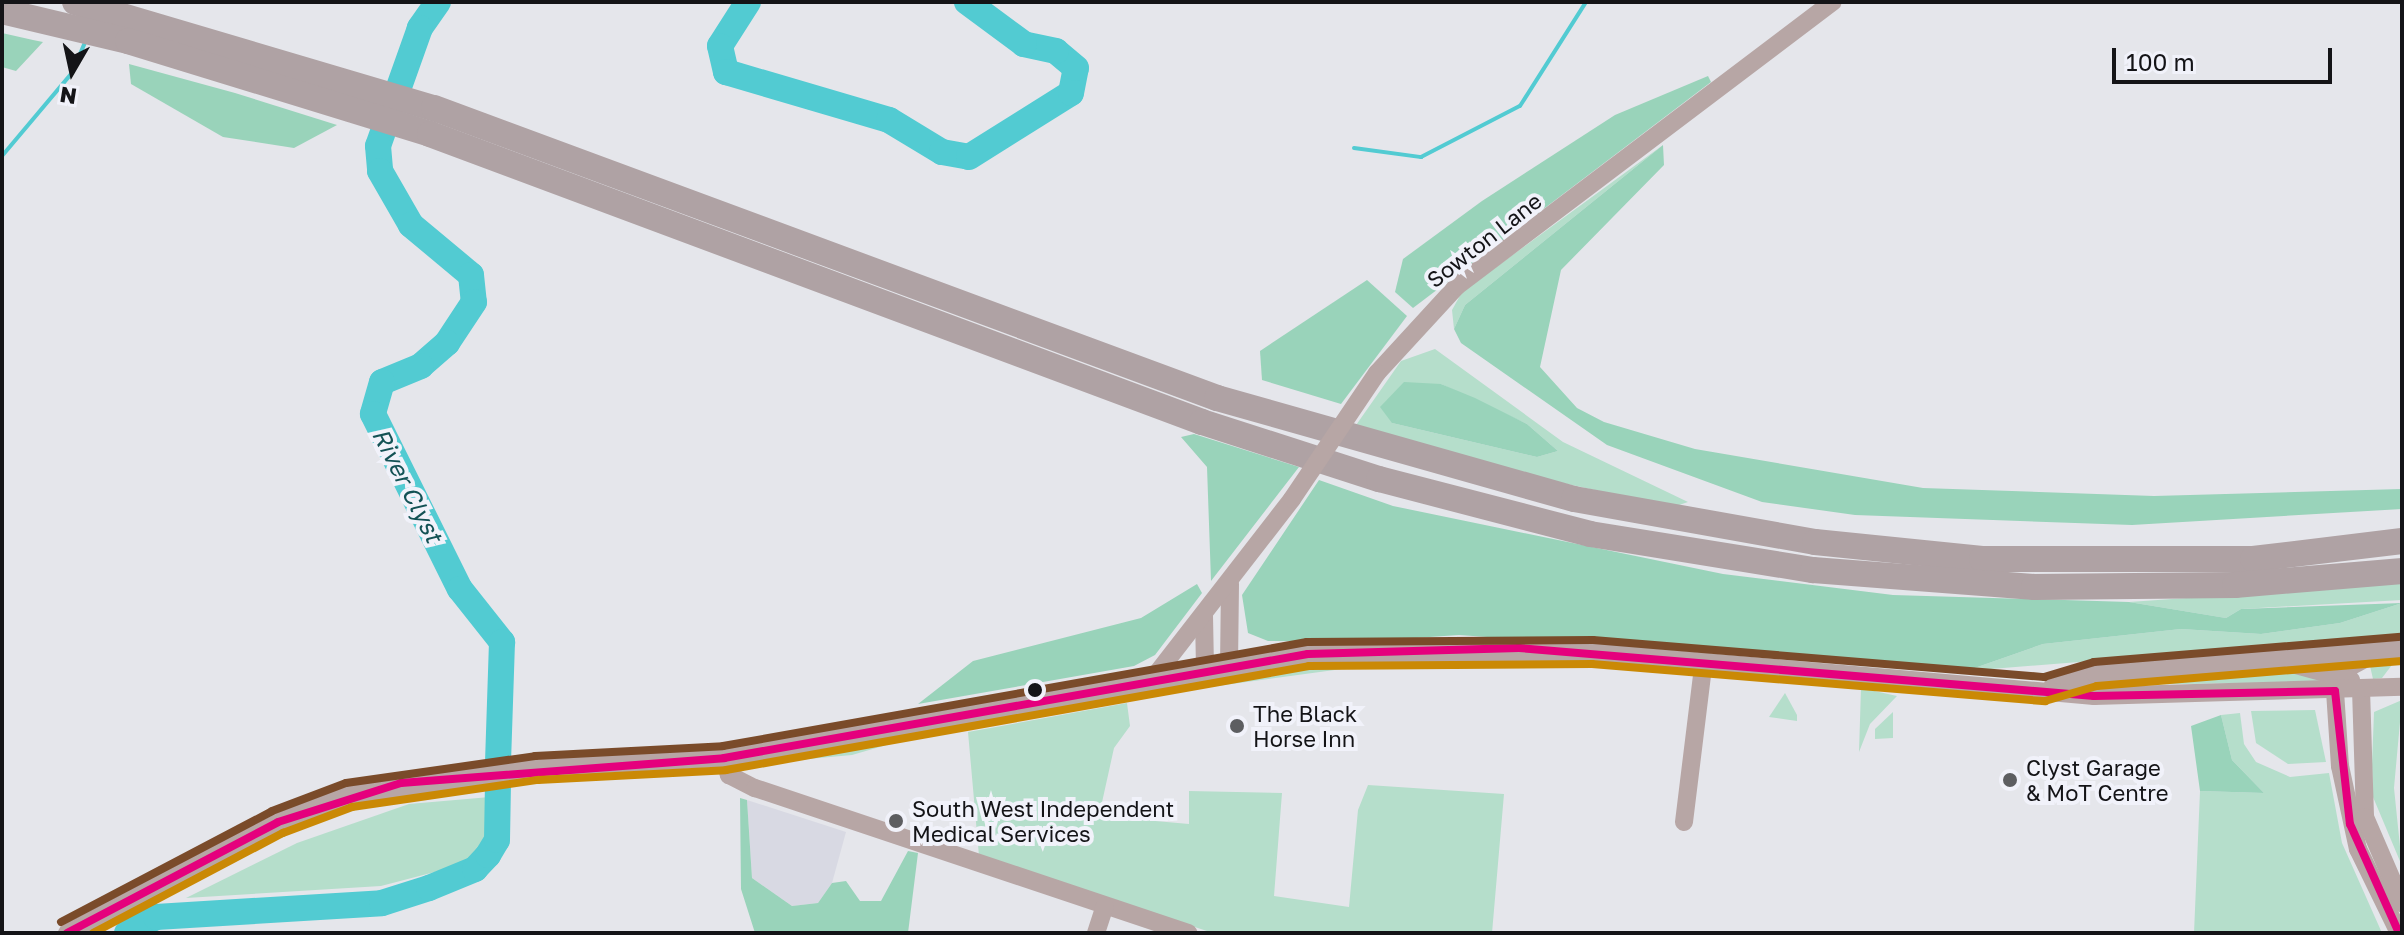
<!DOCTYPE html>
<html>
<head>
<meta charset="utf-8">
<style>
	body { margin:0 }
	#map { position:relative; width:2404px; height:935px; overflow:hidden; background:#e5e6eb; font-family:"Golos Text",sans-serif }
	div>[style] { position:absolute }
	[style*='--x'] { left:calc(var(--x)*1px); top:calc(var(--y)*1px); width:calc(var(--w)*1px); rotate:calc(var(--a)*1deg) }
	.built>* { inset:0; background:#d8d9e3 }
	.green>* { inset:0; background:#b5decb }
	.forest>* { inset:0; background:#99d3ba }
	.stream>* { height:4px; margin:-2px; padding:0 2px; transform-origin:2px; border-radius:2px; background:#52cbd2 }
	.river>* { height:26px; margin:-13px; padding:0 13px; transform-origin:13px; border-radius:13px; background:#52cbd2 }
	.minor>* { height:18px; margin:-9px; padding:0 9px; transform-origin:9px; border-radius:9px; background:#b7a6a5 }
	.highway>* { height:26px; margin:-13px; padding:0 13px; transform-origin:13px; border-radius:13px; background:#afa2a4 }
	.minor-bridge>* { height:18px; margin:-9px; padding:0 9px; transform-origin:9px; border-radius:9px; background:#b7a6a5 }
	.bus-1>* { height:8px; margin:-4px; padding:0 4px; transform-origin:4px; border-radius:4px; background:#e5007d }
	.bus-2>* { height:8px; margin:-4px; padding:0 4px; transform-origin:4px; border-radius:4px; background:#ca8905 }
	.bus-3>* { height:8px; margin:-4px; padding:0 4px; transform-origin:4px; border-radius:4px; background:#7a4b2a }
	.dots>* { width:22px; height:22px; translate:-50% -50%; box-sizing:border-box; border:4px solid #f1f2fa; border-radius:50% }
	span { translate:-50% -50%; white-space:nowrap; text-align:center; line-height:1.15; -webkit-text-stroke:8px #f1f2fa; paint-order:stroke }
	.street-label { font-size:22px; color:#141417 }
	.poi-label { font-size:22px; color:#141417 }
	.left { translate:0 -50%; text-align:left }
	.water-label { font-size:24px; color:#135255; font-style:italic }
	.frame { position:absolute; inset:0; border:4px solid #141417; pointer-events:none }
	.north { position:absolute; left:32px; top:32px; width:80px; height:80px; -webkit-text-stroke:6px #f1f2fa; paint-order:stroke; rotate:189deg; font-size:22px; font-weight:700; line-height:32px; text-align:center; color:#141417 }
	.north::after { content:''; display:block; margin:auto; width:28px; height:36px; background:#141417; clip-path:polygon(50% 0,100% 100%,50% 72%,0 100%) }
	.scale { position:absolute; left:2112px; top:48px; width:220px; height:36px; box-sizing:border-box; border:4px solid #141417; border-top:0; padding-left:10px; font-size:24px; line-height:28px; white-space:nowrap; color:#141417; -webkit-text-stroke:6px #f1f2fa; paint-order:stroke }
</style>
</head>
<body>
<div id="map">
	<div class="built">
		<div style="clip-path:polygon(747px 800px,846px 832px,832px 883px,818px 903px,792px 906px,752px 878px)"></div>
	</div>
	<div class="green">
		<div style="clip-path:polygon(1663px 145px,1465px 305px,1454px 329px,1452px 310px,1462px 292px)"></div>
		<div style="clip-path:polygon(evenodd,1435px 349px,1563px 442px,1688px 502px,1673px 507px,1535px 477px,1354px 428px,1401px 361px,1435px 349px,1441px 384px,1527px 424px,1558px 451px,1537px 457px,1392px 423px,1441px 384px)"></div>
		<div style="clip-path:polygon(2402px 583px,2402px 600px,2241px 609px,2226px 618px,2129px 602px)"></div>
		<div style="clip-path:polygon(2402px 603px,2402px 636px,1966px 671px,2043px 644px,2181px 629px,2261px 634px,2340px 623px)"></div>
		<div style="clip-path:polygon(2398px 657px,2382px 678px,2373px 679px,2370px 666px)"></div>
		<div style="clip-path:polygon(1364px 666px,1173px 692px,1170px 690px,1254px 674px)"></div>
		<div style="clip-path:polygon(2305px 671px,2322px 682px,2112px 685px,2121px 679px)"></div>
		<div style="clip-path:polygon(1861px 688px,1897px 696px,1870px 724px,1859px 752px)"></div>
		<div style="clip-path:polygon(1785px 693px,1797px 715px,1797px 721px,1769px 717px)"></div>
		<div style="clip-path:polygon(2402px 700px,2394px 788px,2402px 866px,2373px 797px,2372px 765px,2374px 712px)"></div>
		<div style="clip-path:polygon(1127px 703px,1130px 726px,1114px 748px,1099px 816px,1189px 824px,1189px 791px,1282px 793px,1274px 896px,1349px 907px,1358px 810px,1368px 785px,1504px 794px,1492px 933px,1213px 933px,979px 856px,968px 732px)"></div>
		<div style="clip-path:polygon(2315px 710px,2326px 762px,2288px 764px,2256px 743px,2251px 711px)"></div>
		<div style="clip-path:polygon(1893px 712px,1893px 738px,1875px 739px,1875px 729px)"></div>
		<div style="clip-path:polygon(2240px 713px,2244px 744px,2256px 762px,2290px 777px,2329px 773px,2342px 843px,2382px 933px,2194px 933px,2200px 791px,2264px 793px,2232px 760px,2221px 715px)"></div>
		<div style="clip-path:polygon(931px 732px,852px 755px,753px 764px)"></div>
		<div style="clip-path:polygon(490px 797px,490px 833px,473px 862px,381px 886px,186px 898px,297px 843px,409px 804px)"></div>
	</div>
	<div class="forest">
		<div style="clip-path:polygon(2px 33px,33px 40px,43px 42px,16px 71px,2px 67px)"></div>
		<div style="clip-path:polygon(129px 64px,235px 93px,337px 125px,294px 148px,223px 137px,131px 84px)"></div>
		<div style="clip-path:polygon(1708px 76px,1711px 82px,1413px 308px,1395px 292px,1403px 259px,1482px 201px,1615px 115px)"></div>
		<div style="clip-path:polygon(1663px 145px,1664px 165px,1561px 270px,1540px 367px,1577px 408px,1604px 422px,1695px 449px,1923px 488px,2154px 496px,2402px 489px,2402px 509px,2132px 525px,1855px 515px,1762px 502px,1607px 445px,1461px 343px,1454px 329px,1465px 305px)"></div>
		<div style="clip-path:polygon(1367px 280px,1407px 316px,1341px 404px,1262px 380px,1260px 351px)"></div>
		<div style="clip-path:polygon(1404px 382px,1441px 384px,1475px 398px,1527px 424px,1558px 451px,1537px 457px,1392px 423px,1380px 407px)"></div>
		<div style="clip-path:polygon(1194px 434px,1299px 467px,1211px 581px,1207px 467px,1181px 437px)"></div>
		<div style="clip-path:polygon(1319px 480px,1393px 506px,1723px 574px,1893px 595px,2129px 602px,2226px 618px,2241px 609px,2402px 603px,2340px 623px,2261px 634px,2181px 629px,2043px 644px,1966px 671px,1459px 635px,1400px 639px,1560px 643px,1268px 641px,1248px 633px,1242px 595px)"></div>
		<div style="clip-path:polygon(1197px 584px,1202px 593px,1155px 655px,1134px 666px,918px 704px,973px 661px,1141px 618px)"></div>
		<div style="clip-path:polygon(2221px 715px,2232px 760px,2264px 793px,2200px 791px,2191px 726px)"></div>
		<div style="clip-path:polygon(740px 798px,747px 800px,752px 878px,792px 906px,818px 903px,832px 883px,846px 881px,860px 901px,881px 901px,908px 851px,918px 853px,908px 933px,755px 933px,741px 889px)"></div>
	</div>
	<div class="stream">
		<div style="--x:1354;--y:148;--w:68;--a:7.7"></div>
		<div style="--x:1421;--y:157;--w:111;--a:-27.3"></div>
		<div style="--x:1520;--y:106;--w:123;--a:-57.6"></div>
		<div style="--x:2;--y:156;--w:109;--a:-49.9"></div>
		<div style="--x:72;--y:73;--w:36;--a:-67"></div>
	</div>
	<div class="river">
		<div style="--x:438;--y:2;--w:32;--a:125"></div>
		<div style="--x:420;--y:28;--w:125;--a:109.6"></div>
		<div style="--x:378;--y:146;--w:25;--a:85"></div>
		<div style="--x:380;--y:171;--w:62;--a:60.1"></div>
		<div style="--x:411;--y:225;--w:78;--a:39.8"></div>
		<div style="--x:471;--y:275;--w:27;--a:84"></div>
		<div style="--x:474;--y:302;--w:49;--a:123.4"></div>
		<div style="--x:447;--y:343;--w:35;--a:139"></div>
		<div style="--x:421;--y:366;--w:42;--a:157.7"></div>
		<div style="--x:382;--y:382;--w:33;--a:106"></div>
		<div style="--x:373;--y:414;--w:195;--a:63.6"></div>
		<div style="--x:460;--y:589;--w:68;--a:51.6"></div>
		<div style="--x:502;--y:642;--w:118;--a:91.9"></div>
		<div style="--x:748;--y:2;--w:52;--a:122.5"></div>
		<div style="--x:720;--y:46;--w:27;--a:77"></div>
		<div style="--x:726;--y:72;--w:170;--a:16.4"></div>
		<div style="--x:889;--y:120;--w:62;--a:31.1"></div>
		<div style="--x:942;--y:152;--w:27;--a:10"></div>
		<div style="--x:969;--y:157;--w:120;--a:-32.1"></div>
		<div style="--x:1071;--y:93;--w:25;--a:-79"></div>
		<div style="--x:1076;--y:68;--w:26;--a:-140"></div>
		<div style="--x:1056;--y:51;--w:33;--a:-168"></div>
		<div style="--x:1024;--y:44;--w:71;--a:-143.6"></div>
		<div style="--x:127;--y:933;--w:33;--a:-29"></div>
		<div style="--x:156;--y:917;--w:226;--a:-3.5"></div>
		<div style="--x:382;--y:903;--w:49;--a:-17.7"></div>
		<div style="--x:429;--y:888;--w:50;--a:-22.4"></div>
		<div style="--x:475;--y:869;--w:19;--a:-47"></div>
		<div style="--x:488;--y:855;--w:17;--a:-59"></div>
		<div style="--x:497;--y:840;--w:56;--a:-89"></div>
	</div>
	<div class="minor">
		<div style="--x:1377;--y:373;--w:118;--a:-47.4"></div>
		<div style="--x:1457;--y:286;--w:471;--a:-37.1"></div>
		<div style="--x:1204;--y:616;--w:53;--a:88.9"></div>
		<div style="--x:2374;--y:654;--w:26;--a:152"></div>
		<div style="--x:2351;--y:666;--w:30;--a:123"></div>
		<div style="--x:2335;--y:691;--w:75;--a:86.2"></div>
		<div style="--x:2340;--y:766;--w:85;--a:77.8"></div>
		<div style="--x:2358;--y:849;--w:93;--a:64"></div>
		<div style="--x:2296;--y:665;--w:57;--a:15.3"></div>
		<div style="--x:1229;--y:666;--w:82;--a:-89.3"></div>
		<div style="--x:1154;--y:677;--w:225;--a:-52.2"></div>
		<div style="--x:2052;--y:687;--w:45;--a:-16.8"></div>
		<div style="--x:2095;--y:674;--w:308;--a:-4.7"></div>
		<div style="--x:2361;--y:689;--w:128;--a:88.2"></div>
		<div style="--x:2365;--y:817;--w:94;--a:66.7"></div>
		<div style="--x:724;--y:758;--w:18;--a:74"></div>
		<div style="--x:729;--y:775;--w:29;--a:27"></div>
		<div style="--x:755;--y:788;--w:457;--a:18.5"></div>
		<div style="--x:1684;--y:822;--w:164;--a:-83"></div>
		<div style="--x:67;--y:933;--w:238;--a:-27.7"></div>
		<div style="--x:278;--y:822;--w:76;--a:-20.8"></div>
		<div style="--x:349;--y:795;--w:190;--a:-8.2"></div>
		<div style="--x:537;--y:768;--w:187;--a:-3.1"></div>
		<div style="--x:724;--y:758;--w:593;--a:-10.1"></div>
		<div style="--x:1308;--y:654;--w:284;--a:-0.4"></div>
		<div style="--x:1592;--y:652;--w:504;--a:5.01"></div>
		<div style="--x:2094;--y:696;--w:308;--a:-1.7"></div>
		<div style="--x:1096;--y:933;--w:28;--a:-72"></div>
	</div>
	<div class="highway">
		<div style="--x:75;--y:2;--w:374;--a:16.5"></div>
		<div style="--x:434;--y:108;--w:835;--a:20.32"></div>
		<div style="--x:1217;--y:398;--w:371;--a:15.8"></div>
		<div style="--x:1574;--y:499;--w:245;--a:10.1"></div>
		<div style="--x:1815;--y:542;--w:168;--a:5.8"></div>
		<div style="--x:1982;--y:559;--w:271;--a:0"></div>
		<div style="--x:2253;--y:559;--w:150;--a:-6.9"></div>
		<div style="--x:2;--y:11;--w:130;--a:13.4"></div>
		<div style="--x:128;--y:41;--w:316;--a:17.1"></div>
		<div style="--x:430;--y:134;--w:824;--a:20.46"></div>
		<div style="--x:1202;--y:422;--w:186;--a:17.9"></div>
		<div style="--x:1379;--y:479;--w:218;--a:14.6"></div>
		<div style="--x:1590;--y:534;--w:226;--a:9.2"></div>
		<div style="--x:1813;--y:570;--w:222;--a:4.4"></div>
		<div style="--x:2034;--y:587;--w:201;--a:-0.6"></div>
		<div style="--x:2235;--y:585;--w:168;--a:-4.8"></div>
	</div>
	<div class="minor-bridge">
		<div style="--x:1292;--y:499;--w:152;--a:-56"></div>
	</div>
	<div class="bus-1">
		<div style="--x:67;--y:933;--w:238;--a:-27.7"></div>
		<div style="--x:278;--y:822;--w:129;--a:-17.6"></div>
		<div style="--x:401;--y:783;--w:324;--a:-4.4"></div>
		<div style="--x:724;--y:758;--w:593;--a:-10.1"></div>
		<div style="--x:1308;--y:654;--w:211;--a:-1.6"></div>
		<div style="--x:1519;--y:648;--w:577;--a:4.77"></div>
		<div style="--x:2094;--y:696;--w:241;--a:-1.2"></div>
		<div style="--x:2335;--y:691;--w:134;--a:83.6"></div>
		<div style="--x:2350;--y:824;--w:120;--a:65.8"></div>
	</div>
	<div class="bus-2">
		<div style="--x:93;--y:933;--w:215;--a:-27.8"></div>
		<div style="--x:283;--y:833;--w:74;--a:-20.6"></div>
		<div style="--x:352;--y:807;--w:188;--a:-8.3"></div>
		<div style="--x:538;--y:780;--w:188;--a:-3"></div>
		<div style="--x:726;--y:770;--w:592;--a:-10.11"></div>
		<div style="--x:1309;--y:666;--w:283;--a:-0.4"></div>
		<div style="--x:1592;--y:664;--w:455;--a:4.7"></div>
		<div style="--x:2045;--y:701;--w:54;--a:-16.1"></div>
		<div style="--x:2097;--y:686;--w:306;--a:-4.7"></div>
	</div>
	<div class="bus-3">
		<div style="--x:61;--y:922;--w:238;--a:-27.7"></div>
		<div style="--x:272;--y:811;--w:79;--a:-20.7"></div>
		<div style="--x:346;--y:783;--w:191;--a:-8.1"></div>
		<div style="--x:535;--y:756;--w:188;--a:-3"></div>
		<div style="--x:723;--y:746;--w:593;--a:-10.1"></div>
		<div style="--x:1307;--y:642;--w:286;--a:-0.4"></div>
		<div style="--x:1593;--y:640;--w:453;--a:4.7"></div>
		<div style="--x:2044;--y:677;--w:52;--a:-16.7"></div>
		<div style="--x:2094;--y:662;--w:308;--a:-4.7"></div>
	</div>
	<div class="dots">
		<div style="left:1035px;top:690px;background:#141417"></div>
		<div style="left:1237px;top:726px;background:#5d5e61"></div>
		<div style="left:2010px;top:780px;background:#5d5e61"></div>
		<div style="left:896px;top:821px;background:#5d5e61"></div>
	</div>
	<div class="street-label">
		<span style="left:1484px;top:240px;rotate:-38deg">Sowton Lane</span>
	</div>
	<div class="poi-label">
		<span class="left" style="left:1253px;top:726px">The Black<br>Horse Inn</span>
		<span class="left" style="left:2026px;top:780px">Clyst Garage<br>&amp; MoT Centre</span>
		<span class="left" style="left:912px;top:821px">South West Independent<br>Medical Services</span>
	</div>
	<div class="water-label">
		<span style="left:408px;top:485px;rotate:63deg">River Clyst</span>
	</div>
	<div class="frame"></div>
	<div class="north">N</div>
	<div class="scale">100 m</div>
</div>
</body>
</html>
